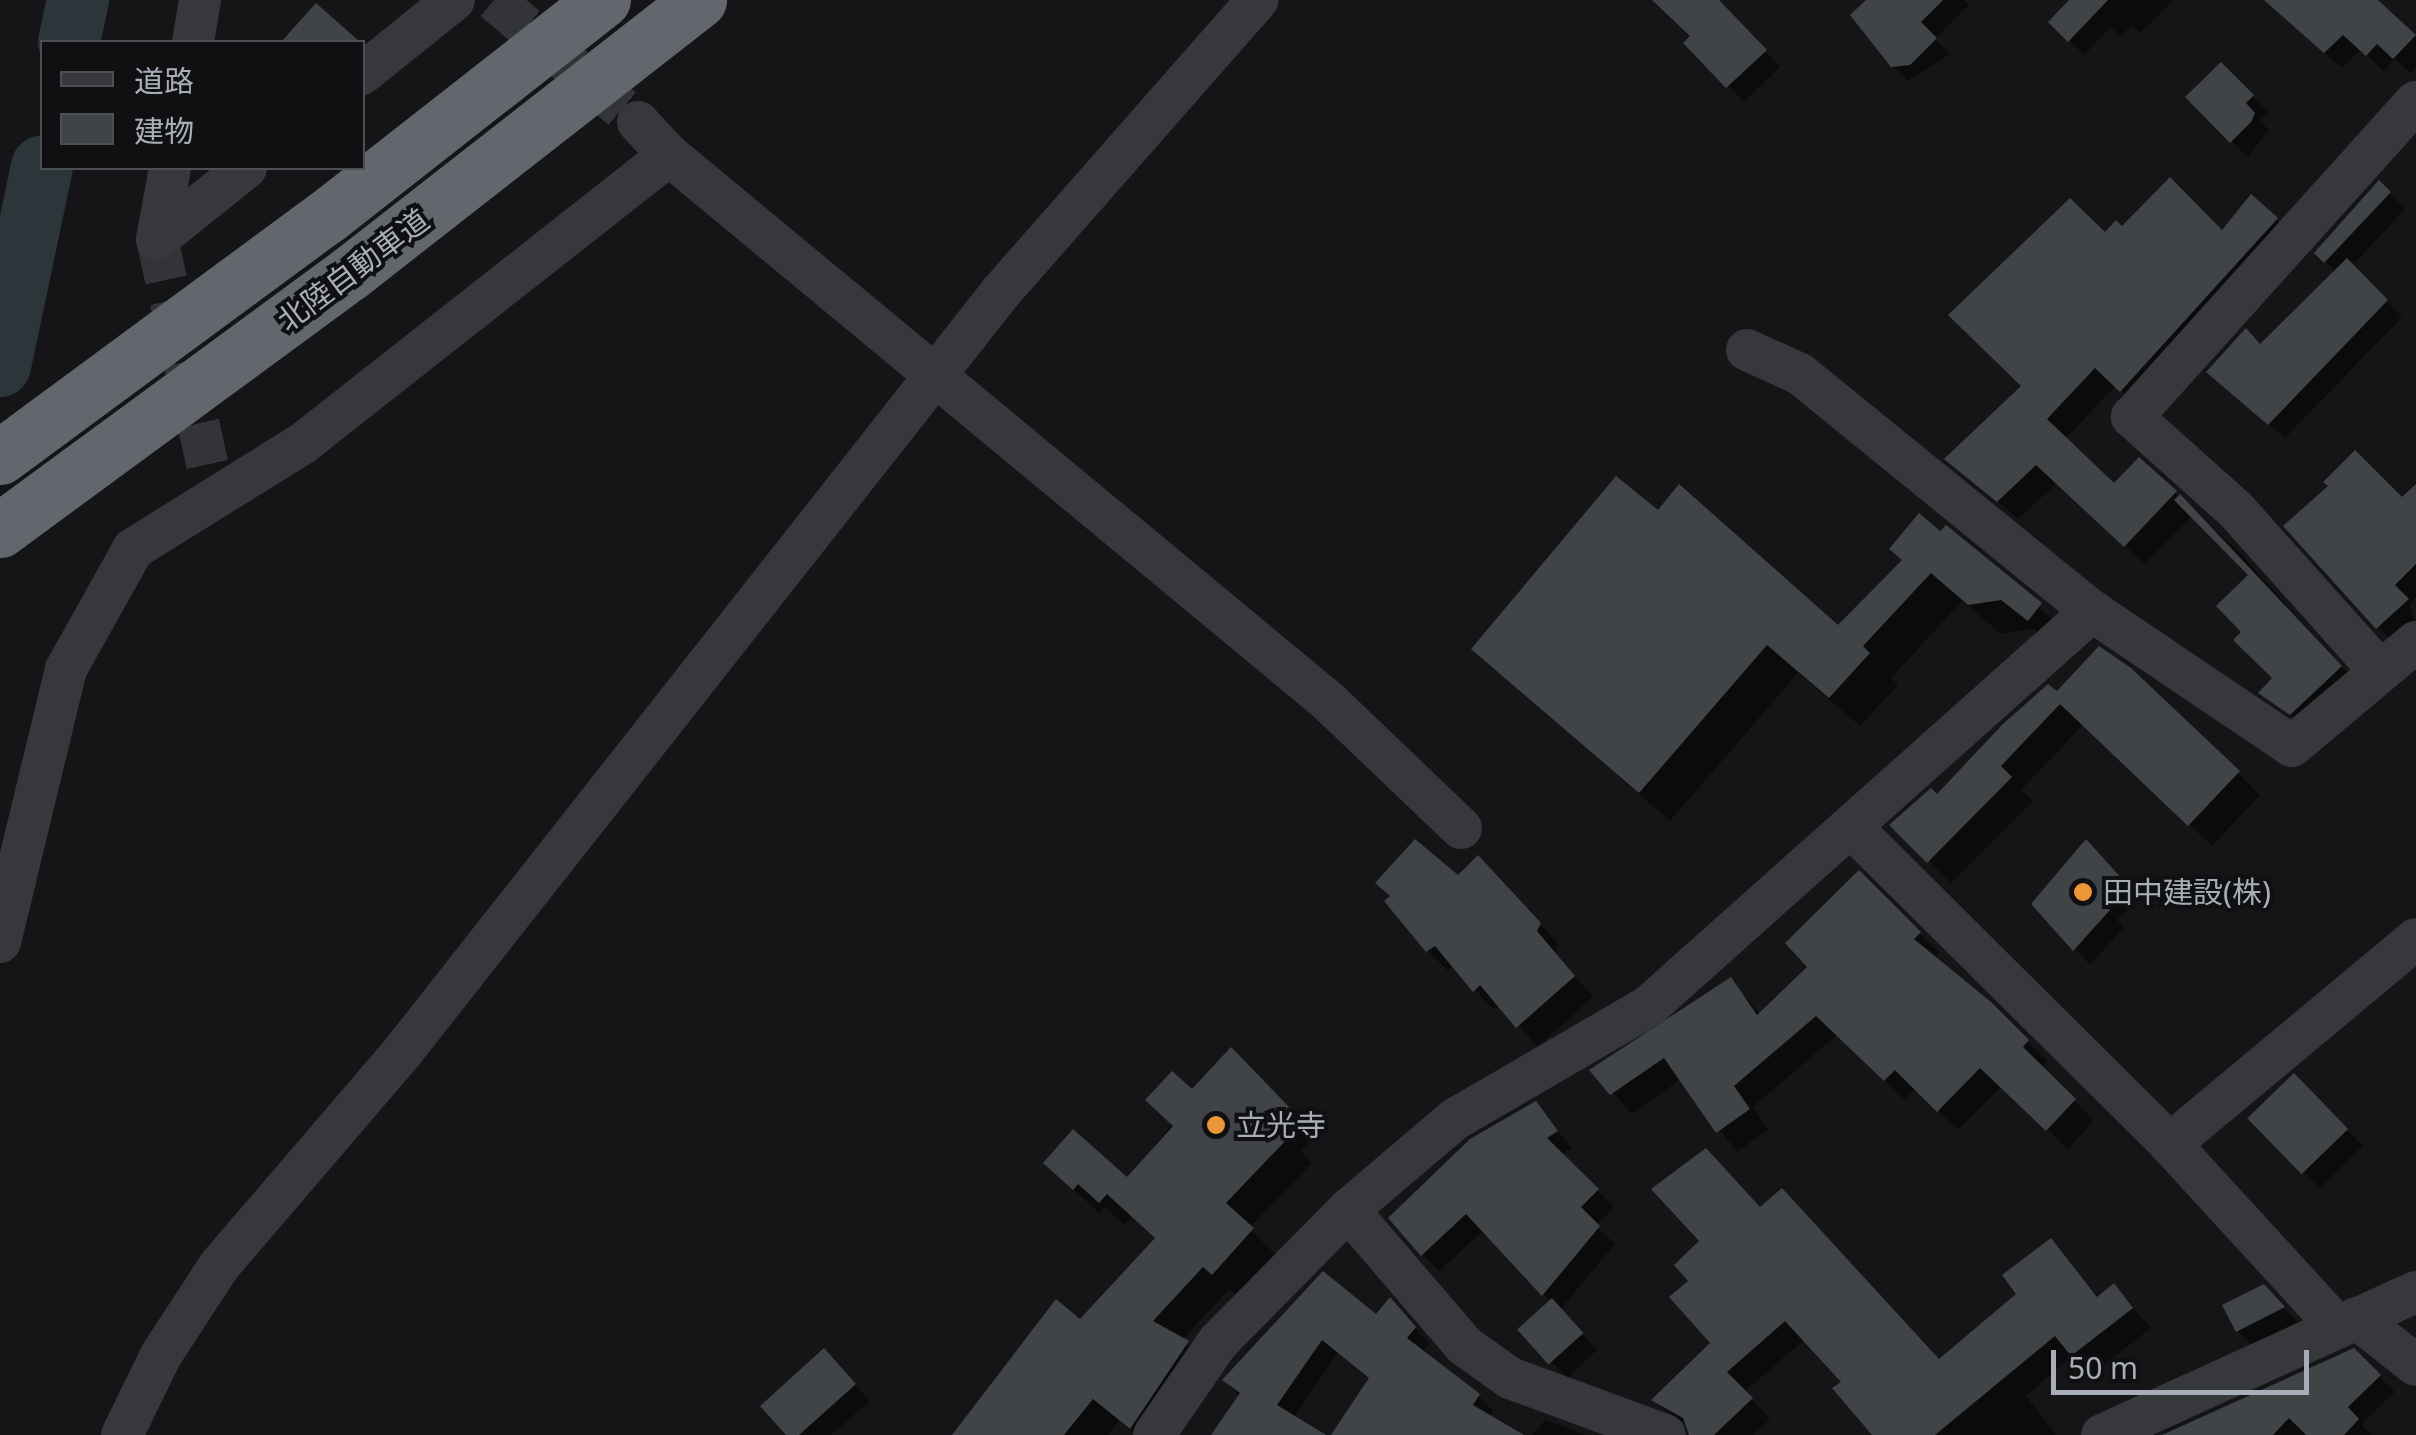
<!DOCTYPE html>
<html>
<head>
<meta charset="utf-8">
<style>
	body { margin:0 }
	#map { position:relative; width:2416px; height:1435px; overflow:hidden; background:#151517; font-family:"Noto Sans","Noto Sans JP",sans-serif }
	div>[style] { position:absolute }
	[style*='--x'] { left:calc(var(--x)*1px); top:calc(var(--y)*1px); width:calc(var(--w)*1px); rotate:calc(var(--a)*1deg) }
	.shadow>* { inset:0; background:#0007; transform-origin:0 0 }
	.river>* { height:62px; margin:-31px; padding:0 31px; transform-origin:31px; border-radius:31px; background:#2c363a }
	.building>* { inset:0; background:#414447; transform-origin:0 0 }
	.street-tunnel>* { height:42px; margin-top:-21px; transform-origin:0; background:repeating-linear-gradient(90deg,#323437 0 42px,transparent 0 63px) }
	.street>* { height:42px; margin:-21px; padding:0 21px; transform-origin:21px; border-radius:21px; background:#36383c }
	.highway>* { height:55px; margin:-27.5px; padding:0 27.5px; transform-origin:27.5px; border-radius:27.5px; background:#62676d }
	.dots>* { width:28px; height:28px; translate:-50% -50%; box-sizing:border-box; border:5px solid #101012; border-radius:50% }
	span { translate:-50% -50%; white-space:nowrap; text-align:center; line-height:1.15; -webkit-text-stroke:8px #101012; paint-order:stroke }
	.street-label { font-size:30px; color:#a7aeb7 }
	.poi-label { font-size:30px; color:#a7aeb7 }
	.left { translate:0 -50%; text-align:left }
	.legend { position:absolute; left:40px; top:40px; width:325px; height:130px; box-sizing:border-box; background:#101012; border:2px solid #4c4f54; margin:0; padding:12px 18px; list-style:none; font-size:30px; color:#a7aeb7 }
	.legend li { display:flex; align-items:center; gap:20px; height:50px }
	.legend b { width:50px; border:2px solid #4c4f54 }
	.scale { position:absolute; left:2051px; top:1350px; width:258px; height:45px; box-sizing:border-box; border:5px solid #a7aeb7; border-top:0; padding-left:12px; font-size:30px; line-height:35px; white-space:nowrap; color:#a7aeb7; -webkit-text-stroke:8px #101012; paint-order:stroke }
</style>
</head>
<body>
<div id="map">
	<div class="shadow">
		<div style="clip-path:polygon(1654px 0,1716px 0,1780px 67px,1744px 102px,1686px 43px,1693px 36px)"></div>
		<div style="clip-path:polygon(1871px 0,1964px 0,1969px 5px,1935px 39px,1950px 54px,1908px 81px,1893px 65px)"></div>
		<div style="clip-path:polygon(2070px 0,2174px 0,2141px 33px,2132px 25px,2121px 36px,2111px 27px,2084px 55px,2051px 22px)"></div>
		<div style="clip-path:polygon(2279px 0,2374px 0,2416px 37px,2416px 68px,2411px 73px,2395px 59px,2384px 71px,2361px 50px,2342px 68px,2290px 22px)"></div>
		<div style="clip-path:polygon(2221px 65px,2268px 112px,2259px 120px,2269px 130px,2247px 157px,2189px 97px)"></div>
		<div style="clip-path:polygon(2380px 183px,2405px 209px,2352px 266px,2402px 317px,2285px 438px,2209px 372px,2261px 346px,2336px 272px,2317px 253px)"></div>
		<div style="clip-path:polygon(2276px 219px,2295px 238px,2141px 410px,2116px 385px,2065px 439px,2114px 486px,2139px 460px,2237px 550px,2359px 686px,2311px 732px,2261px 693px,2275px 678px,2245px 632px,2252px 575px,2192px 515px,2145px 564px,2057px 483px,2018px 519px,1948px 459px,2024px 386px,2105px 235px,2122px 230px,2222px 234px)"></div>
		<div style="clip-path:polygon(2416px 487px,2416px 598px,2410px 604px,2416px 625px,2395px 645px,2287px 526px,2402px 501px)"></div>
		<div style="clip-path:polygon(1658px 514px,1838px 628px,1946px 528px,2071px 635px,2059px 649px,2034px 629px,2001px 634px,1962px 601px,1891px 678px,1898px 685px,1860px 726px,1798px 673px,1670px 821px,1474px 649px)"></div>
		<div style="clip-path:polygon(2057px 695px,2238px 773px,2260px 795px,2212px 846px,2084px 724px,2021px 790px,2033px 801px,1951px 883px,1893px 825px,1937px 798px)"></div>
		<div style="clip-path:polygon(2102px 858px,2138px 898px,2117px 920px,2124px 927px,2090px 965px,2035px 904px)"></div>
		<div style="clip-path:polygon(1859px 874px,1939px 953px,1934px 958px,2048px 1061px,2041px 1068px,2094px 1120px,2068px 1149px,2002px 1086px,1958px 1130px,1916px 1088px,1905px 1100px,1838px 1034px,1753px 1107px,1768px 1130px,1737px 1152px,1681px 1079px,1632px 1114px,1593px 1070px,1730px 980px,1761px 1015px,1810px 967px)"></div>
		<div style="clip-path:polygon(1498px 878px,1559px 945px,1555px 953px,1593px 997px,1538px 1046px,1500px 1005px,1494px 1010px,1454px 966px,1448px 971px,1428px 951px,1379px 883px)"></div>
		<div style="clip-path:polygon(1231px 1050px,1314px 1136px,1301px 1151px,1312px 1163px,1249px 1228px,1276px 1255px,1238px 1297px,1229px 1289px,1182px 1340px,1211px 1367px,1136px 1435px,1119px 1421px,1108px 1435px,954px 1435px,1080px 1322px,1157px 1239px,1132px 1217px,1125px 1225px,1104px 1207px,1099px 1213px,1046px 1163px,1127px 1181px)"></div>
		<div style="left:2294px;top:1077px;width:97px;height:60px;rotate:45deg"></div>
		<div style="clip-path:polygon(1536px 1104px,1572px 1148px,1561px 1155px,1614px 1207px,1596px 1226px,1615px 1244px,1560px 1310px,1597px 1350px,1567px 1378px,1521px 1329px,1551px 1302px,1484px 1230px,1439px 1271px,1422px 1254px)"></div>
		<div style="clip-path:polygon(1761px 1210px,1940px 1362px,2020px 1294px,2050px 1241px,2099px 1298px,2114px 1287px,2151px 1328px,2092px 1374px,2073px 1355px,2026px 1396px,2056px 1435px,1875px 1435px,1844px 1382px,1805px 1339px,1744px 1392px,1770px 1419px,1753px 1435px,1698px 1435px,1655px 1400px,1713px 1343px)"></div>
		<div style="clip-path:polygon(1323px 1275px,1377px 1318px,1405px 1316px,1429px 1344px,1422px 1352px,1478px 1395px,1493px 1411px,1489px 1418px,1519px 1435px,1370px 1435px,1371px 1380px,1338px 1353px,1290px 1422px,1239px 1396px,1225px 1381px)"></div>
		<div style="clip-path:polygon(2279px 1303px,2299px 1323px,2253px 1346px,2238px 1331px)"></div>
		<div style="clip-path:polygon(2353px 1351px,2395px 1392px,2361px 1424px,2372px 1435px,2191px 1435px)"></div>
		<div style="clip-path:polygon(839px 1367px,870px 1401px,831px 1435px,789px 1435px)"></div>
		<div style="clip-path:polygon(1545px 1420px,1585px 1435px,1532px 1435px)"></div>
	</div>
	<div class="river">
		<div style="--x:69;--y:42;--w:43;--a:-77.9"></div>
		<div style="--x:0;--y:366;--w:204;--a:-78.1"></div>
	</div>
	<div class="building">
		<div style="clip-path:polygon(1652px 0,1719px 0,1767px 50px,1726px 88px,1683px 43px,1690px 36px)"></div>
		<div style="clip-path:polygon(1866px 0,1943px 0,1921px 22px,1937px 38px,1910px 65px,1891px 67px,1850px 15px)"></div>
		<div style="clip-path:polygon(2069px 0,2108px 0,2068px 42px,2048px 22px)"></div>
		<div style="clip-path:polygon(2264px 0,2378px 0,2416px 35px,2393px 59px,2377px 44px,2366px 56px,2343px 35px,2324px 53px)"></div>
		<div style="clip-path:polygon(316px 3px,360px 42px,281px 42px)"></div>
		<div style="clip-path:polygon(2221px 62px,2254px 95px,2246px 103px,2255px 113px,2251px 122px,2230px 143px,2185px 97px)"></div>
		<div style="clip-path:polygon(2170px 177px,2222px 230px,2251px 194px,2278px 218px,2120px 392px,2095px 368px,2047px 419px,2114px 483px,2139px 457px,2177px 491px,2124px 547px,2036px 465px,1997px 502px,1944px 459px,2021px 386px,1948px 315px,2070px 198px,2105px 232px,2116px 220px,2122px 226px)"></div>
		<div style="clip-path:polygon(2379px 180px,2391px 192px,2324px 263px,2314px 253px)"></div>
		<div style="clip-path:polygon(2347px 258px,2388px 300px,2268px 425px,2206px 372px,2246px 328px,2260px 344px)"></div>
		<div style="clip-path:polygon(2355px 450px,2402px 497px,2416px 484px,2416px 564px,2395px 585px,2409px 599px,2376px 629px,2283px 526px,2328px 486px,2323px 482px)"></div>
		<div style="clip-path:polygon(1616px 476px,1658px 510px,1679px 484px,1838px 625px,1902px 560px,1889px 549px,1919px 513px,1940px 531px,1946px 525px,2042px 603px,2028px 621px,2001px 600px,1968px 605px,1931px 573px,1863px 646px,1870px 653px,1829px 698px,1767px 645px,1639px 793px,1471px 649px)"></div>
		<div style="clip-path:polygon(2180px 494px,2342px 666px,2290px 715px,2258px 693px,2272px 678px,2233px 640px,2241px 632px,2216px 606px,2248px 575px,2174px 500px)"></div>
		<div style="clip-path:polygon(2099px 646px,2131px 668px,2240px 771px,2188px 826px,2060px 704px,2001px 766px,2012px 777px,1927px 863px,1889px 825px,1931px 788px,1937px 794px,2003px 724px,2048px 684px,2057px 691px)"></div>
		<div style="clip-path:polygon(1415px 839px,1458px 875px,1478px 855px,1541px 923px,1537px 931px,1575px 976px,1516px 1028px,1480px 985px,1473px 992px,1435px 946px,1426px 952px,1384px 901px,1390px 896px,1375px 883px)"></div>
		<div style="clip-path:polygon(2086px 839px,2124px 881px,2103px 904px,2110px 910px,2073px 951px,2031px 904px)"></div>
		<div style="clip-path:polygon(1859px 870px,1921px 932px,1914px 939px,1991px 1002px,2029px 1040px,2023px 1047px,2076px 1099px,2046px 1131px,1980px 1068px,1937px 1112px,1895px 1070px,1884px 1081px,1816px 1016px,1734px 1086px,1750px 1109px,1716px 1133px,1664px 1058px,1610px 1095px,1589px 1070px,1731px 977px,1757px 1015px,1807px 967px,1785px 943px)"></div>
		<div style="clip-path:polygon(1231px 1047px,1292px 1110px,1278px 1125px,1289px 1137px,1226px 1203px,1254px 1228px,1212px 1275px,1203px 1267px,1153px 1321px,1189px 1341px,1130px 1429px,1093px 1399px,1064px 1435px,952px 1435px,1056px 1299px,1080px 1319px,1155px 1238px,1107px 1194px,1099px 1203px,1078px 1184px,1073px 1190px,1043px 1163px,1073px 1129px,1127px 1177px,1173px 1126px,1145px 1100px,1172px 1071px,1192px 1089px)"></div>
		<div style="left:2294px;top:1073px;width:78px;height:65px;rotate:46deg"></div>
		<div style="clip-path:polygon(1536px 1101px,1558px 1131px,1547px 1138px,1599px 1189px,1581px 1207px,1600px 1226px,1542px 1296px,1466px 1214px,1421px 1256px,1388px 1218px,1470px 1139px)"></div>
		<div style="clip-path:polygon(1706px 1148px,1760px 1207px,1782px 1188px,1939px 1359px,2016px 1294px,2002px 1275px,2051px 1238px,2097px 1297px,2114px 1283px,2133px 1308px,2071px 1356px,2055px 1336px,1935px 1435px,1872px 1435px,1832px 1388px,1841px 1382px,1785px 1321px,1727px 1372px,1753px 1398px,1714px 1435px,1689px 1435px,1683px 1418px,1651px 1400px,1710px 1343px,1669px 1297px,1688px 1281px,1674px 1265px,1699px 1241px,1651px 1189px)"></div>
		<div style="clip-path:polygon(1323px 1271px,1376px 1314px,1390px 1297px,1416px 1327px,1407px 1338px,1480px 1394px,1473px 1405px,1524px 1435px,1331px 1435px,1369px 1378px,1322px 1340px,1277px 1405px,1326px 1435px,1211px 1435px,1240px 1393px,1222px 1380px)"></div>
		<div style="clip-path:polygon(2264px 1284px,2285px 1307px,2236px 1332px,2222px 1305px)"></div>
		<div style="left:1552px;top:1298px;width:47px;height:47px;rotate:48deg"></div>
		<div style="clip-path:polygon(824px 1348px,856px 1384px,799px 1435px,786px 1435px,760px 1406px)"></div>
		<div style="clip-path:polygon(2354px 1348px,2381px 1375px,2348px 1407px,2359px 1419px,2344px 1435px,2306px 1435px,2289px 1418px,2273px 1435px,2162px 1435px)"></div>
	</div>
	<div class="street-tunnel">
		<div style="--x:494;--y:0;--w:189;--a:40.3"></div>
		<div style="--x:157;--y:239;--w:265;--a:77.4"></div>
	</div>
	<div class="street">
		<div style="--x:193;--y:42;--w:43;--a:-80.5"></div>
		<div style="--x:362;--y:74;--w:118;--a:-38.8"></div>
		<div style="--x:638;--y:122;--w:45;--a:46.8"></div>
		<div style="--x:669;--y:155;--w:856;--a:39.64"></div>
		<div style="--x:1328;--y:701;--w:184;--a:43.7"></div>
		<div style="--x:157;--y:239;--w:114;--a:-38.6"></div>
		<div style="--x:157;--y:239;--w:72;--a:-79.6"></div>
		<div style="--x:1747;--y:350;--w:58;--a:24.4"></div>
		<div style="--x:1800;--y:374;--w:376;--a:39.1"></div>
		<div style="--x:2379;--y:670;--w:215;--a:-131.8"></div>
		<div style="--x:2236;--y:510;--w:140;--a:-138.2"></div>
		<div style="--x:2132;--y:417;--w:424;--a:-48"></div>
		<div style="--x:1852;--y:828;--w:448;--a:44.8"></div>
		<div style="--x:2170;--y:1144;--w:244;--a:47.5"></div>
		<div style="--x:0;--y:942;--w:281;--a:-76.4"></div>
		<div style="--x:66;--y:669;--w:137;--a:-60.8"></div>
		<div style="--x:133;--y:549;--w:199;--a:-31.9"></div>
		<div style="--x:302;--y:444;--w:467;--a:-38.2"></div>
		<div style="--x:2170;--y:1144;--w:320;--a:-39.8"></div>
		<div style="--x:1348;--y:1210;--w:179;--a:49.3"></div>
		<div style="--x:1465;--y:1346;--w:55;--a:35.4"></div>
		<div style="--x:1510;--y:1378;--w:165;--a:20.2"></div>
		<div style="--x:2356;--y:1318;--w:76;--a:38.1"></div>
		<div style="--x:122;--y:1435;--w:89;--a:-64"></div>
		<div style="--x:161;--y:1355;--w:106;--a:-56.9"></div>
		<div style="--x:219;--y:1266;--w:278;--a:-49.4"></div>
		<div style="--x:400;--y:1055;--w:970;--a:-51.78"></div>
		<div style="--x:1000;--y:293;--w:390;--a:-48.7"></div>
		<div style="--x:1154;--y:1435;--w:113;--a:-55.5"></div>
		<div style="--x:1218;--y:1342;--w:185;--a:-45.4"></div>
		<div style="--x:1348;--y:1210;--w:140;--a:-40.4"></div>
		<div style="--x:1455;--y:1119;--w:225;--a:-30.2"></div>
		<div style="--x:1649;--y:1006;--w:594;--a:-41.72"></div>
		<div style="--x:2092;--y:611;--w:241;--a:34"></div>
		<div style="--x:2292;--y:746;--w:162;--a:-40"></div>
		<div style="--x:2102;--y:1435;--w:345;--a:-24.5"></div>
	</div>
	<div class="highway">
		<div style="--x:0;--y:457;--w:405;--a:-36.4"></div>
		<div style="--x:326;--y:217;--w:352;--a:-38.1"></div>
		<div style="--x:0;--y:530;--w:434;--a:-36.3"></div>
		<div style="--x:350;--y:273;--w:443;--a:-38"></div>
	</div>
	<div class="dots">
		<div style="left:2083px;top:892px;background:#ec9638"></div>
		<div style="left:1216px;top:1125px;background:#ec9638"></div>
	</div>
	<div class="street-label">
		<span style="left:353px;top:270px;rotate:-37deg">北陸自動車道</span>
	</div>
	<div class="poi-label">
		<span class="left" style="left:2103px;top:892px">田中建設(株)</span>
		<span class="left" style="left:1236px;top:1125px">立光寺</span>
	</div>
	<ul class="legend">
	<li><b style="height:12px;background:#36383c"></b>道路</li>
	<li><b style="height:28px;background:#414447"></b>建物</li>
	</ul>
	<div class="scale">50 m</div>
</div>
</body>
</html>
